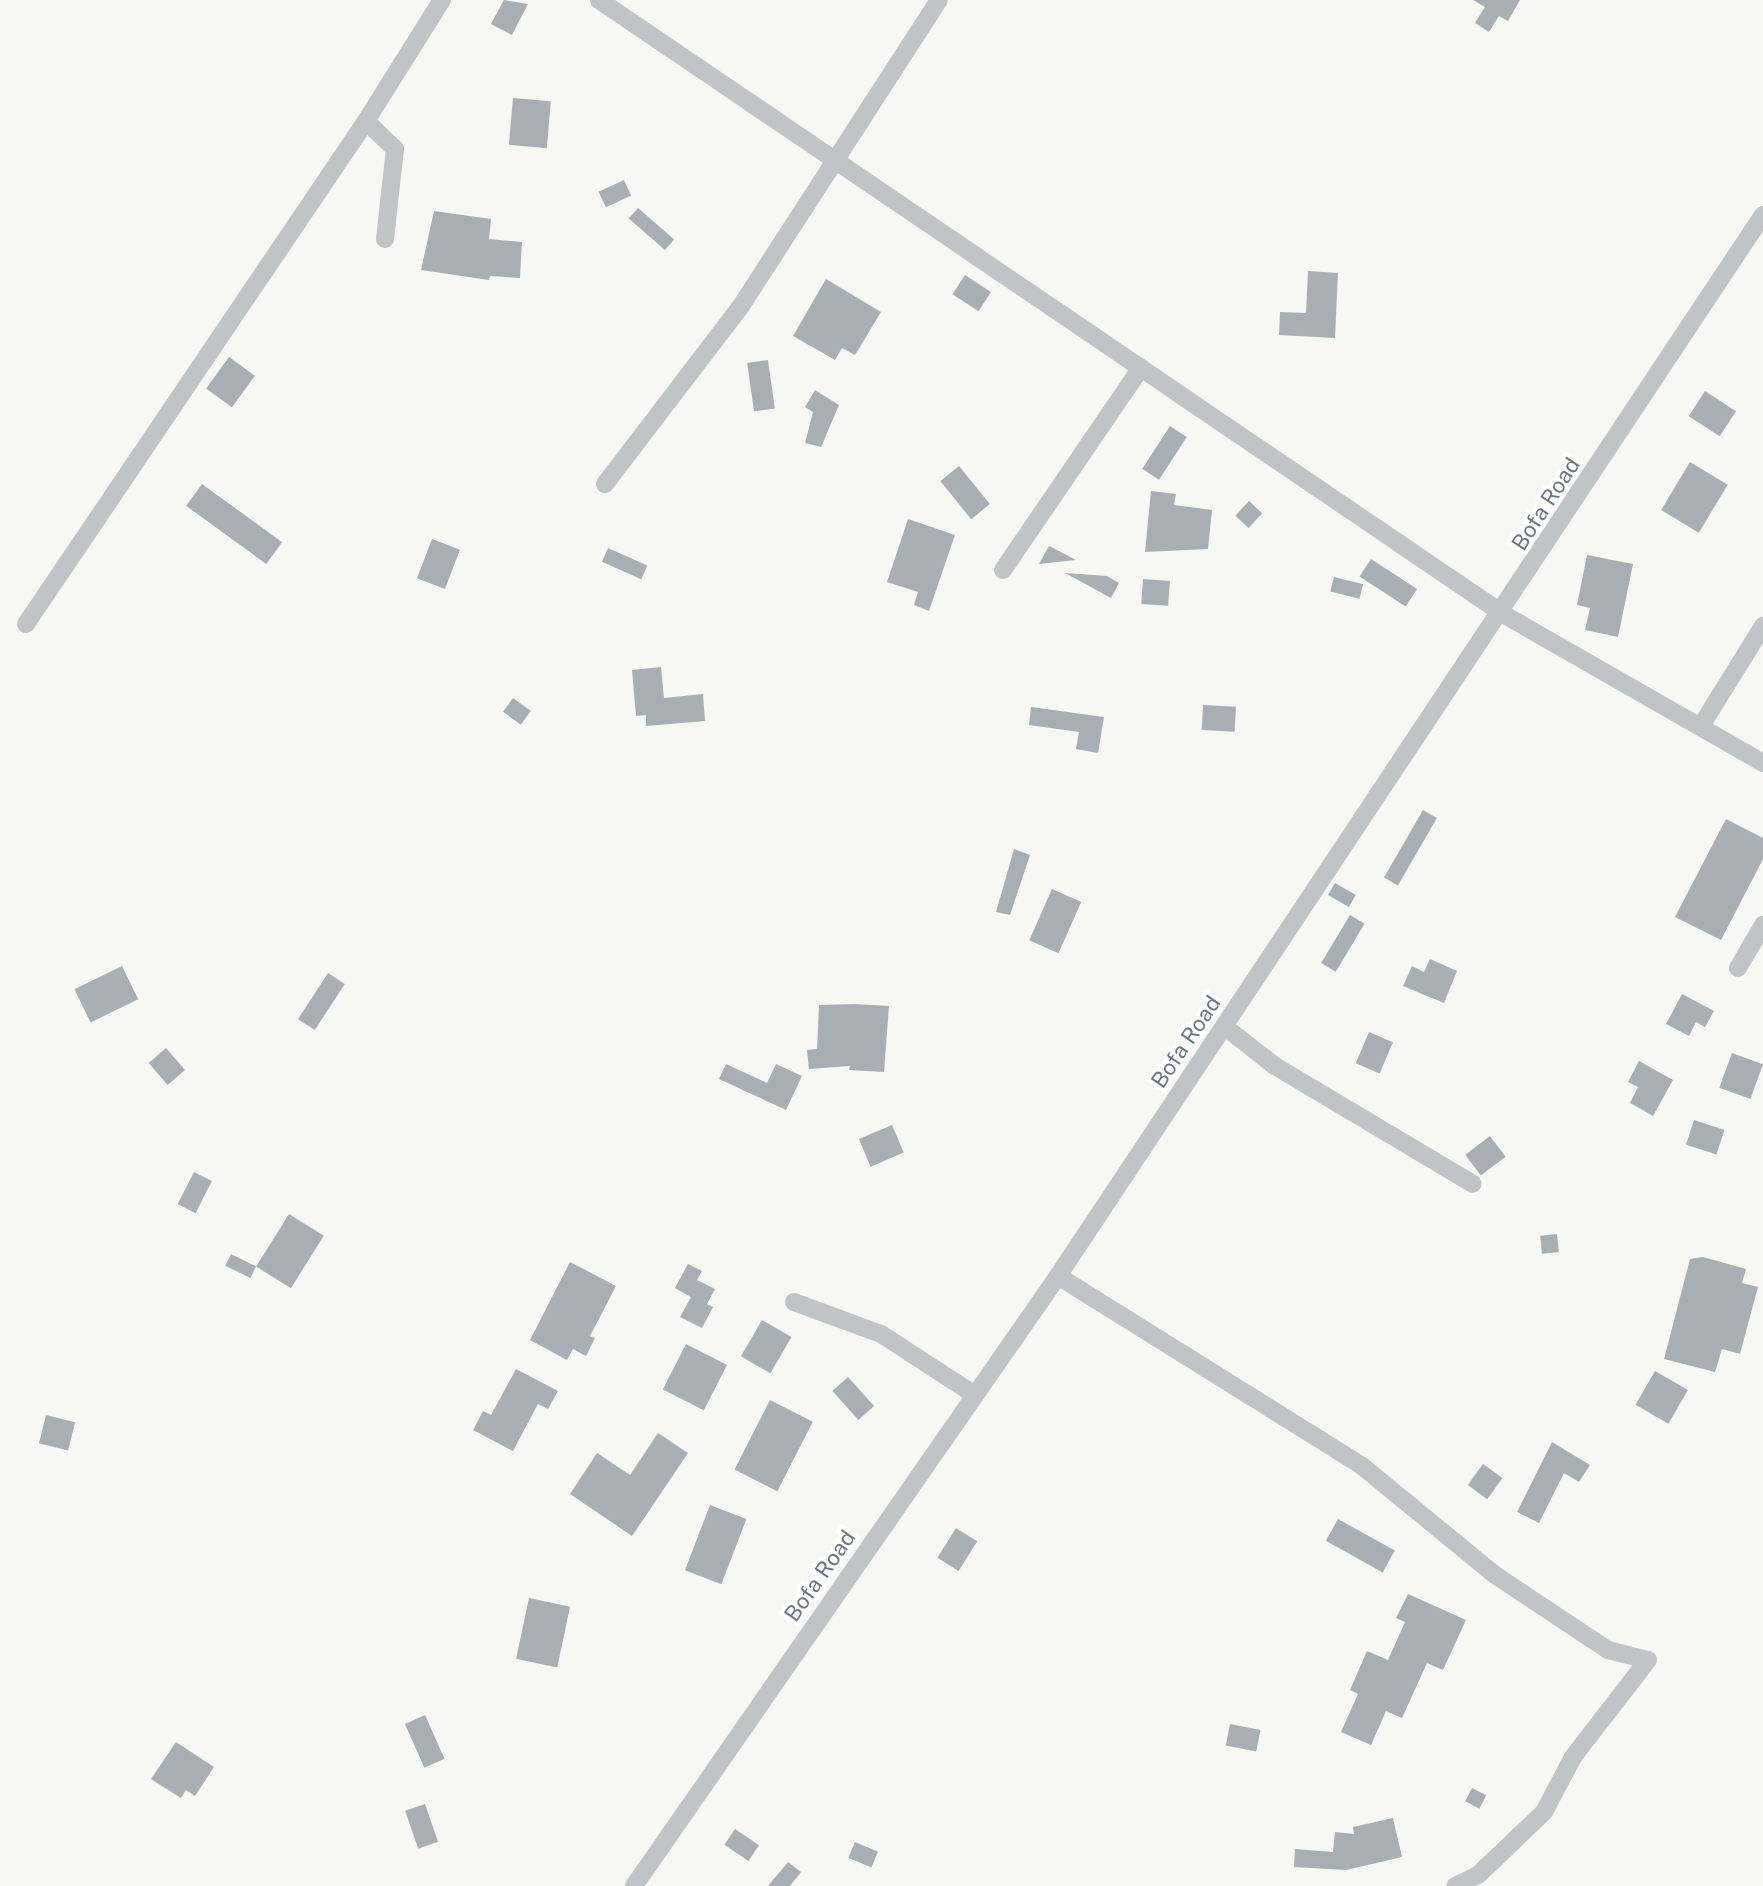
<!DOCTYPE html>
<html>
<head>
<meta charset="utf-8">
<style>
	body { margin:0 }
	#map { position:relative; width:1763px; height:1886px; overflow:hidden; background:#f7f7f4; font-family:"Public Sans",sans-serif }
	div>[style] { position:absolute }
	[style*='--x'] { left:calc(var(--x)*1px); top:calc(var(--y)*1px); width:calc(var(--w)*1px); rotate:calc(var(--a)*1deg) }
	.building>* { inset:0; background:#a8afb4; transform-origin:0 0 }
	.minor>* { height:18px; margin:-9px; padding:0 9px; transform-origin:9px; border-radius:9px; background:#c0c4c7 }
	span { translate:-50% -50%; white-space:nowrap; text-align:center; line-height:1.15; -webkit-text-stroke:8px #fff; paint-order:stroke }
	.street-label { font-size:22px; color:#687683 }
</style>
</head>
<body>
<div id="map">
	<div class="building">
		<div style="clip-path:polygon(504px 0,528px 4px,512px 35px,491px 24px)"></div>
		<div style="clip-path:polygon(1473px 0,1520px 0,1508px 21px,1499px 16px,1489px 32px,1475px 23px,1485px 7px)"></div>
		<div style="left:513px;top:98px;width:38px;height:47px;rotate:5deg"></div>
		<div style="left:624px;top:180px;width:17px;height:28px;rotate:65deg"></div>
		<div style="left:638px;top:208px;width:48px;height:14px;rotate:41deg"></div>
		<div style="clip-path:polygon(434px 211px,491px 219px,489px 239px,522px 242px,520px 278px,490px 276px,489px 280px,421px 270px)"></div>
		<div style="clip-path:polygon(1308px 271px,1338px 273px,1335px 338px,1279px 335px,1280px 312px,1306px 313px)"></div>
		<div style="left:965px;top:275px;width:31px;height:23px;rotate:33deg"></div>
		<div style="clip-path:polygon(826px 279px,881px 312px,855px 355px,842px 348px,835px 360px,793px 336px)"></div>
		<div style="left:229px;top:357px;width:32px;height:39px;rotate:36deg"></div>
		<div style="left:768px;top:360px;width:49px;height:21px;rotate:82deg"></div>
		<div style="clip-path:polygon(815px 390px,839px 405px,821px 447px,805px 443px,813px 412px,805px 407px)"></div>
		<div style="left:1705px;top:391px;width:37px;height:30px;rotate:33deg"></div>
		<div style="left:1170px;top:426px;width:20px;height:51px;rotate:33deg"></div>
		<div style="left:1690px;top:462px;width:44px;height:56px;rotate:31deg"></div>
		<div style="left:959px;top:466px;width:49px;height:24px;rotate:51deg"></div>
		<div style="left:202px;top:484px;width:99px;height:27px;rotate:36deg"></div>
		<div style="clip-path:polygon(1151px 491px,1176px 494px,1174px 505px,1212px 510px,1208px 549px,1145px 552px)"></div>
		<div style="left:1249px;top:501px;width:18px;height:20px;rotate:43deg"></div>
		<div style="clip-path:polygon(908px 519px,955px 535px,929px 611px,914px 605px,918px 592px,887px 582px)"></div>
		<div style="left:432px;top:539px;width:30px;height:42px;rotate:21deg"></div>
		<div style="clip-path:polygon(1049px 546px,1076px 560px,1039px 564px)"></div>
		<div style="left:608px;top:548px;width:43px;height:15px;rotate:24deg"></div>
		<div style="clip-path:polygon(1587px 555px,1633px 564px,1618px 637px,1585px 630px,1590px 608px,1577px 605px)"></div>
		<div style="left:1371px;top:559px;width:55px;height:21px;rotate:33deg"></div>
		<div style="clip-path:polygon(1065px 573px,1107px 576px,1119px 583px,1111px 598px)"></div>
		<div style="left:1334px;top:577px;width:30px;height:15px;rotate:14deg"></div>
		<div style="left:1143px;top:579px;width:27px;height:25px;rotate:4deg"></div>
		<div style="clip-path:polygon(661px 667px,664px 698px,703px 694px,705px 721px,646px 726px,646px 715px,636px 716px,632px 670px)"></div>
		<div style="left:513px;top:698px;width:22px;height:17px;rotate:36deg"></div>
		<div style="left:1203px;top:705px;width:33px;height:25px;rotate:3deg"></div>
		<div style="clip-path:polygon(1031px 707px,1104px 717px,1098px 753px,1076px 749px,1079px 732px,1029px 725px)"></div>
		<div style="left:1423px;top:810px;width:16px;height:78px;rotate:30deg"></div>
		<div style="clip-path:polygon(1726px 819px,1763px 838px,1763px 859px,1721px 940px,1675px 917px)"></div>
		<div style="clip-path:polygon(1014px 849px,1030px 855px,1010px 915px,996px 912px)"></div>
		<div style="left:1335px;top:883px;width:24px;height:14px;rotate:30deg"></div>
		<div style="left:1052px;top:889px;width:32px;height:56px;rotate:24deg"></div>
		<div style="left:1350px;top:915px;width:17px;height:56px;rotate:31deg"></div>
		<div style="clip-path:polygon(1430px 959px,1457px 971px,1444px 1003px,1403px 986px,1412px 966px,1424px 972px)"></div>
		<div style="left:122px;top:966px;width:37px;height:53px;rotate:64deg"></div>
		<div style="left:328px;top:973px;width:20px;height:55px;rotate:33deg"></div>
		<div style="clip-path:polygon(1682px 994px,1714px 1011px,1705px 1027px,1696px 1022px,1689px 1036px,1666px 1024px)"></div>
		<div style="clip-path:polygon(854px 1004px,889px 1006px,884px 1072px,849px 1070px,850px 1066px,809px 1069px,807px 1050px,817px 1049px,819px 1005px)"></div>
		<div style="left:1369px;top:1032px;width:26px;height:34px;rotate:23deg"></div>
		<div style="left:166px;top:1048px;width:29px;height:23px;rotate:49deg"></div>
		<div style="left:1732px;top:1053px;width:33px;height:37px;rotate:20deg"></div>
		<div style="clip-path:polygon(1639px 1061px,1673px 1080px,1653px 1116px,1630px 1103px,1638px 1087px,1628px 1082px)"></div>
		<div style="clip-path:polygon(726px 1064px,767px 1083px,776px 1064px,802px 1076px,786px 1110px,719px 1079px)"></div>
		<div style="left:1694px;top:1120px;width:32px;height:26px;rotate:18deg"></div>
		<div style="left:892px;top:1125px;width:30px;height:36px;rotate:67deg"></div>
		<div style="left:1490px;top:1136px;width:26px;height:31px;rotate:53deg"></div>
		<div style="left:194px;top:1172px;width:20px;height:36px;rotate:27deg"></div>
		<div style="left:289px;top:1214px;width:41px;height:62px;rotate:32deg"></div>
		<div style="left:1557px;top:1234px;width:18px;height:17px;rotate:84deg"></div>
		<div style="left:231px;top:1254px;width:28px;height:13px;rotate:26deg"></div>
		<div style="clip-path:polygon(1703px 1257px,1746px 1269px,1742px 1283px,1758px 1287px,1740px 1354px,1722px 1349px,1715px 1372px,1664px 1359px,1690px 1259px)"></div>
		<div style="clip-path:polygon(570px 1262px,616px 1286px,590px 1336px,595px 1338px,586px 1356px,573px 1349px,567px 1360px,530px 1340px)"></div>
		<div style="clip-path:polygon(688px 1264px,702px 1271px,697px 1280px,715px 1289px,707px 1304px,713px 1307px,702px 1328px,680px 1317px,691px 1297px,675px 1288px)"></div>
		<div style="left:762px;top:1320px;width:34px;height:42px;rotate:30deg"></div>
		<div style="left:686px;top:1344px;width:46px;height:51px;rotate:27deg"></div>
		<div style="clip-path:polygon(516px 1369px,558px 1391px,548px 1409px,538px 1404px,513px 1451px,473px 1430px,483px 1411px,491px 1415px)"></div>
		<div style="left:1655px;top:1371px;width:38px;height:39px;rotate:30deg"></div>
		<div style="left:848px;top:1377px;width:39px;height:21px;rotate:48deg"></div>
		<div style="left:770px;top:1400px;width:48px;height:78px;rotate:27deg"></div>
		<div style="left:46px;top:1415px;width:30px;height:29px;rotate:14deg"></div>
		<div style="clip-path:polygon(658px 1433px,688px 1453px,632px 1536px,570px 1494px,597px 1453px,630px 1475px)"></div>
		<div style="clip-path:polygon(1552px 1442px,1590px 1465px,1579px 1482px,1564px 1473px,1539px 1523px,1517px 1512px)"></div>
		<div style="left:1483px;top:1464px;width:24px;height:26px;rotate:36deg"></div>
		<div style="left:710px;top:1505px;width:39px;height:70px;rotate:21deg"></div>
		<div style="left:1338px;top:1519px;width:65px;height:25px;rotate:29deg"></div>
		<div style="left:956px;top:1528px;width:25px;height:35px;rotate:32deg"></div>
		<div style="clip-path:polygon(1408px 1594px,1466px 1620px,1443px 1670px,1427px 1663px,1402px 1718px,1386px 1711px,1371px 1745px,1341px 1732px,1358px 1694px,1350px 1690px,1367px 1651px,1388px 1660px,1405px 1622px,1396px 1618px)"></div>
		<div style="left:529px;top:1598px;width:42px;height:62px;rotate:12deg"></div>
		<div style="left:425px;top:1715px;width:48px;height:22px;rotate:66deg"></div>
		<div style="left:1230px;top:1724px;width:31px;height:22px;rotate:11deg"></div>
		<div style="clip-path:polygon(176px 1742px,214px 1767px,195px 1796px,186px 1790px,181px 1798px,151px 1779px)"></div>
		<div style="left:1472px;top:1788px;width:16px;height:15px;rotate:27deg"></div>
		<div style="left:425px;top:1804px;width:40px;height:21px;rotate:71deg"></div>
		<div style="clip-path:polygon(1393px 1818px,1402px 1857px,1346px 1870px,1294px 1867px,1295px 1849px,1333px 1852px,1335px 1832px,1354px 1834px,1353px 1827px)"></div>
		<div style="left:735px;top:1829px;width:29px;height:19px;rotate:34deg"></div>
		<div style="left:855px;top:1842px;width:25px;height:17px;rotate:23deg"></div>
		<div style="clip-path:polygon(788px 1862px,801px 1872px,790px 1886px,768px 1886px)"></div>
	</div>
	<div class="minor">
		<div style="--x:599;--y:0;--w:1093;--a:34.18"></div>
		<div style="--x:1503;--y:614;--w:300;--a:29.8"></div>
		<div style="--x:385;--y:239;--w:91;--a:-83.7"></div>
		<div style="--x:395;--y:149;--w:40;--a:-136"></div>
		<div style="--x:366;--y:121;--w:143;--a:-57.9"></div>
		<div style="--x:605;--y:484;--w:224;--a:-52.6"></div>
		<div style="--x:741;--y:306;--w:364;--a:-57.1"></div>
		<div style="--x:1003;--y:570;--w:245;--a:-55.7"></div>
		<div style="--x:26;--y:624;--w:607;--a:-55.94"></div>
		<div style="--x:1701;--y:726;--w:118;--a:-58.2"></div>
		<div style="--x:1738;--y:968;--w:50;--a:-59.8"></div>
		<div style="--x:1225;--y:1027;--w:63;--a:38"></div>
		<div style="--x:1275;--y:1066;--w:230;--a:30.8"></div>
		<div style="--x:1058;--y:1276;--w:358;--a:32"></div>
		<div style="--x:1362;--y:1466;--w:172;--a:39.3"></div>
		<div style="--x:1495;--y:1575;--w:136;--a:33.6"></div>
		<div style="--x:1608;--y:1650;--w:41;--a:14"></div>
		<div style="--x:1648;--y:1660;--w:123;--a:127.7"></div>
		<div style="--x:1573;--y:1757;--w:62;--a:117.8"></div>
		<div style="--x:1544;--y:1812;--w:91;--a:136.3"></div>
		<div style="--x:1478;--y:1875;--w:25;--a:154"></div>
		<div style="--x:794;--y:1302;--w:93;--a:20.2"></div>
		<div style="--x:881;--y:1334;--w:112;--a:33"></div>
		<div style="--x:634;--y:1886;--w:743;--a:-55.2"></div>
		<div style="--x:1058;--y:1276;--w:1274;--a:-56.4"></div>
	</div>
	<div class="street-label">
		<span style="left:1546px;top:504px;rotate:-57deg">Bofa Road</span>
		<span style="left:1186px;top:1042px;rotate:-56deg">Bofa Road</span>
		<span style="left:820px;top:1576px;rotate:-55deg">Bofa Road</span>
	</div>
</div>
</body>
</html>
